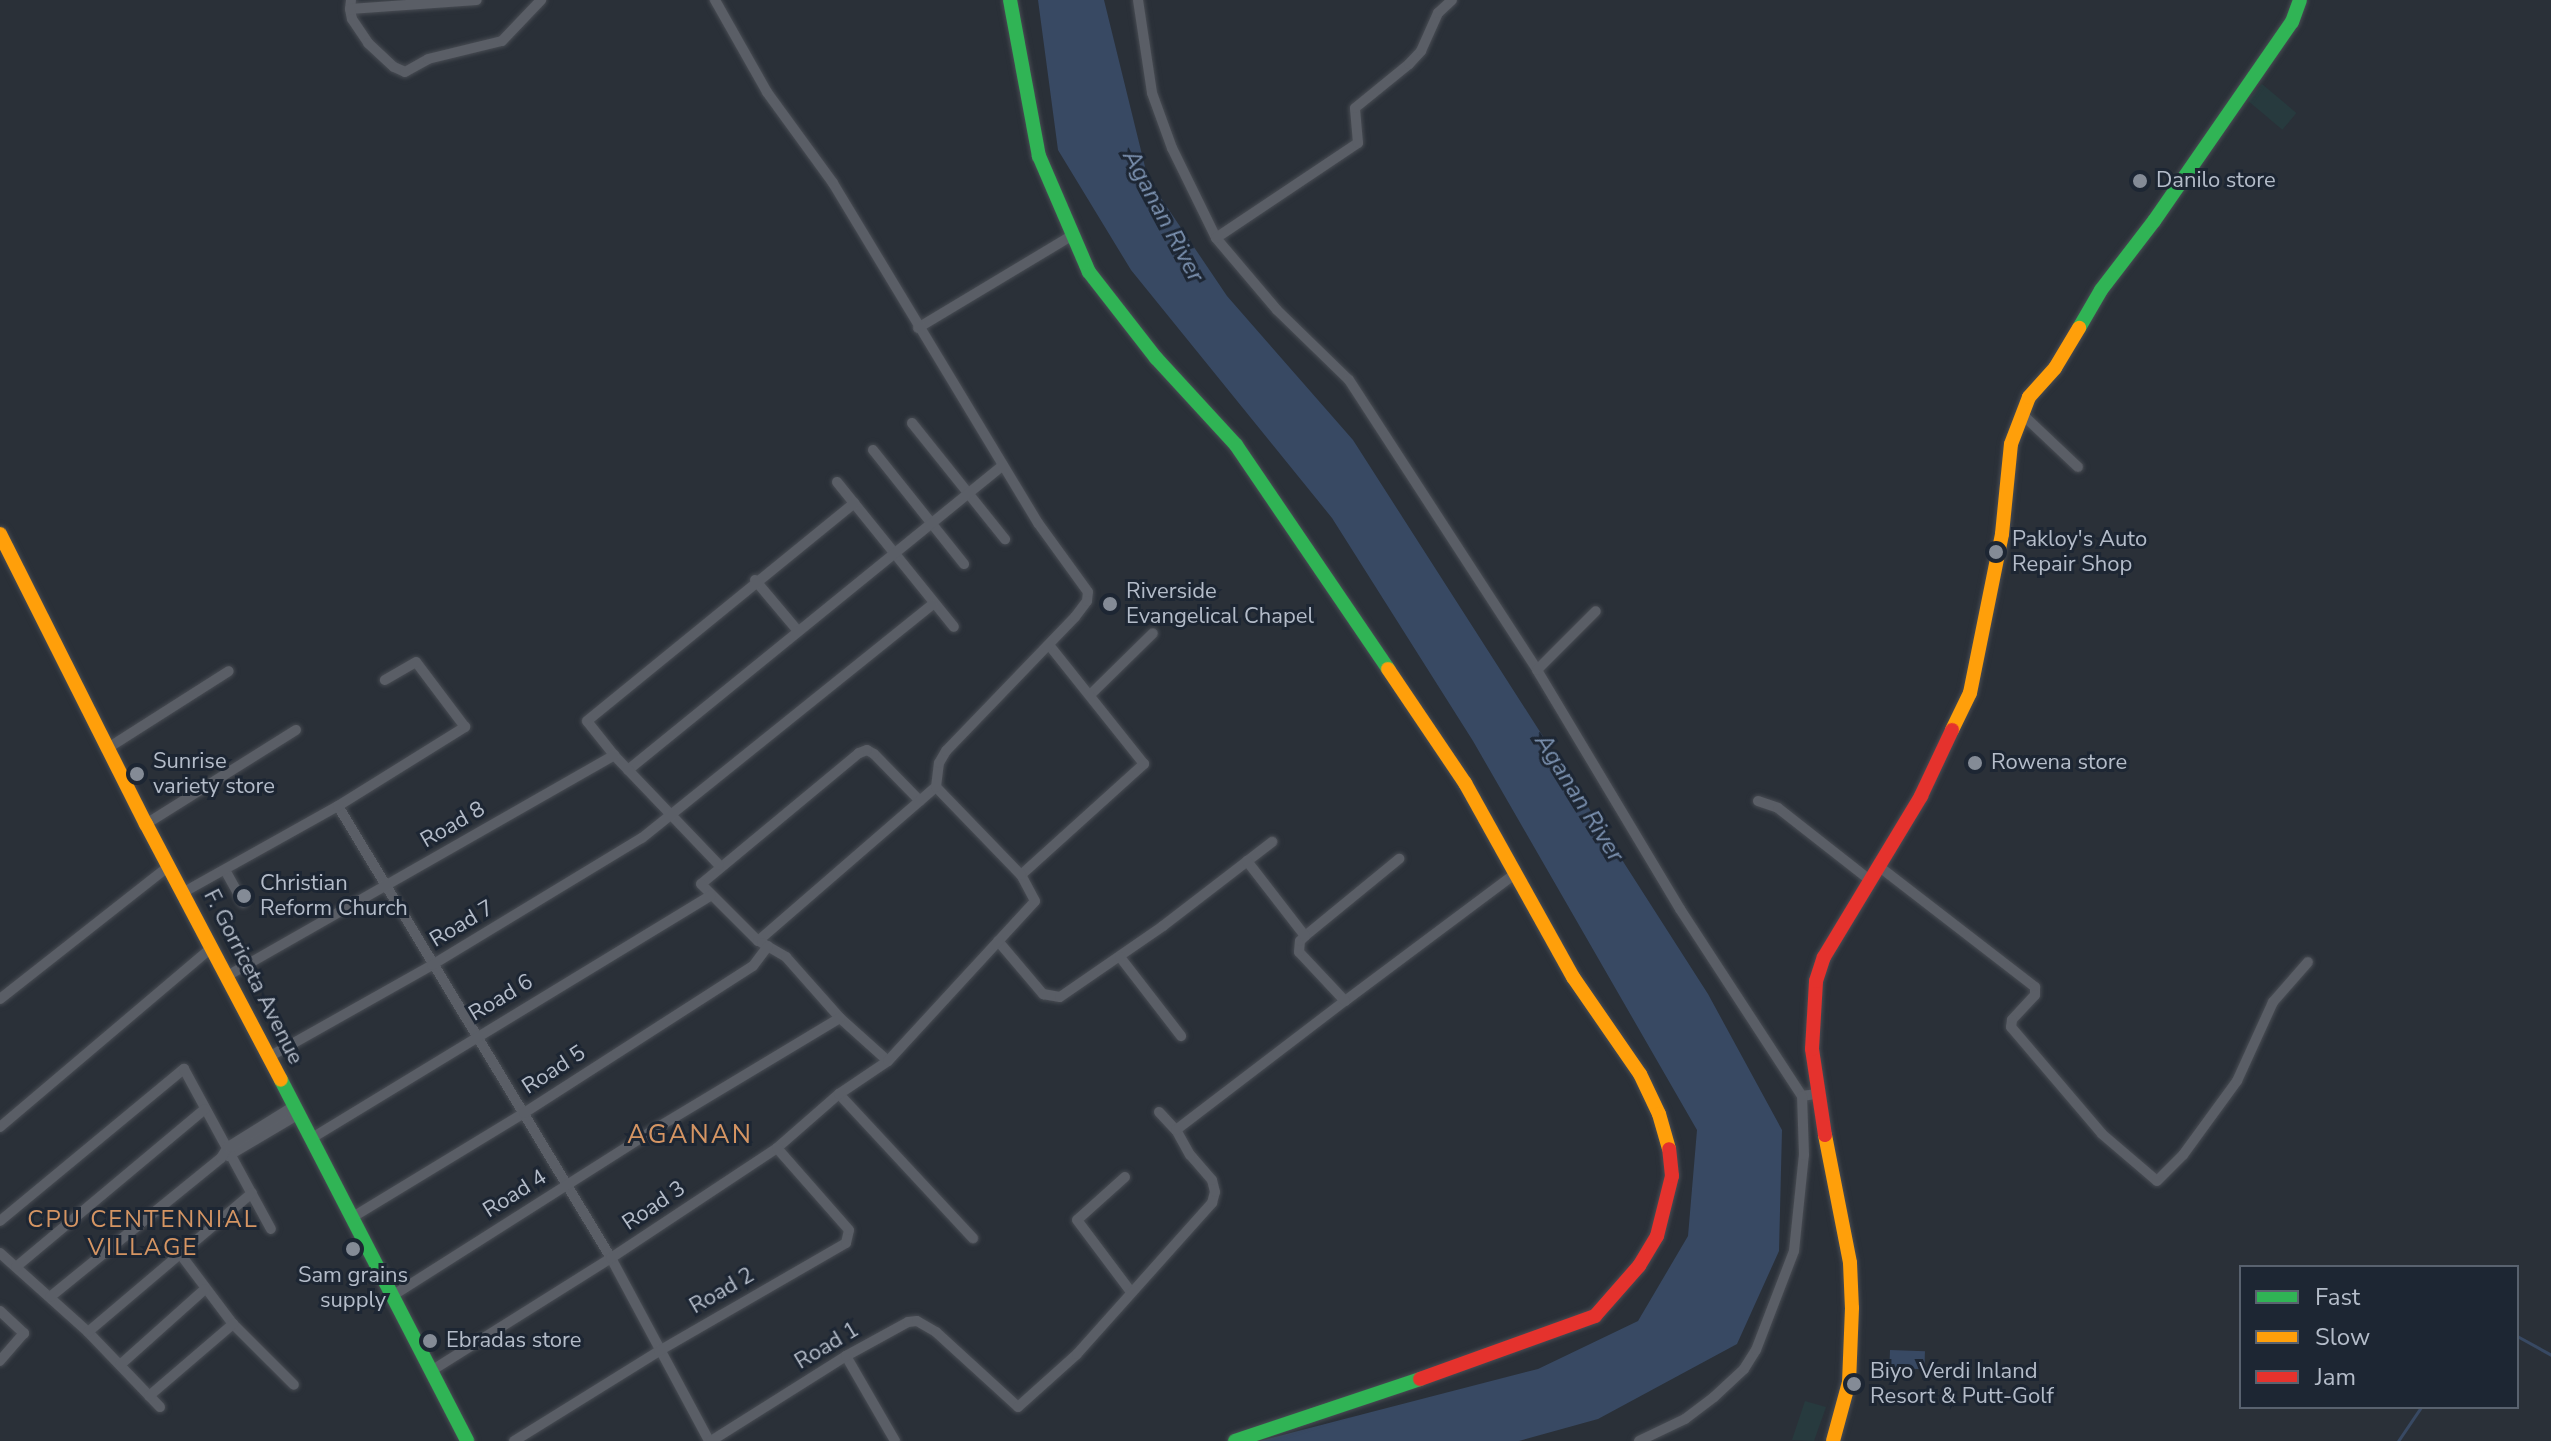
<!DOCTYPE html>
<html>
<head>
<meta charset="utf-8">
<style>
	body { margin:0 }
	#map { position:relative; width:2551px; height:1441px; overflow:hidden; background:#2a3038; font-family:"Nunito Sans",sans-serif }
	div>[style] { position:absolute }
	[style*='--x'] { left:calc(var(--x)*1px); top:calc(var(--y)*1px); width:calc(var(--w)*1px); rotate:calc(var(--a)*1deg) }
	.green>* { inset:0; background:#273a3e; transform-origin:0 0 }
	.water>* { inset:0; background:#384963; transform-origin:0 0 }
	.stream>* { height:3px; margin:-1.5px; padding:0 1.5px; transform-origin:1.5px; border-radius:1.5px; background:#384963 }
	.roads { filter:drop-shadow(0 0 2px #484c53) drop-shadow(0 0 2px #484c53) }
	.street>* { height:10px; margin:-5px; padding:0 5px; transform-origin:5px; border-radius:5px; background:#5a5e66 }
	.fast>* { height:14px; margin:-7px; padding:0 7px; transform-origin:7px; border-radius:7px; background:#30b455 }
	.slow>* { height:14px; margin:-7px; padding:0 7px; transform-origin:7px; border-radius:7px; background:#ff9f0a }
	.jam>* { height:14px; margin:-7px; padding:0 7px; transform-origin:7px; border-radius:7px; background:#e5322d }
	.dots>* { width:22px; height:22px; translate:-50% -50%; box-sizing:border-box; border:4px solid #1d2633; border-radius:50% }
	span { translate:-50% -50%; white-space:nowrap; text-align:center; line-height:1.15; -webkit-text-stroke:6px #1d2633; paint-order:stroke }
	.poi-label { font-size:22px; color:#b4bcc9 }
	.left { translate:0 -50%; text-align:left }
	.street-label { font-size:22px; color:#b4bcc9 }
	.water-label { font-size:24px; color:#7c92b1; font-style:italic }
	.neighbourhood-label { font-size:24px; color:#d59563; letter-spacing:2px }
	.quarter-label { font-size:26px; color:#d59563; letter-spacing:2px }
	.legend { position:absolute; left:2239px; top:1265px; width:280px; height:144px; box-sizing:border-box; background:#1d2633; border:2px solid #59626f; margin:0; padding:10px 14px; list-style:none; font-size:24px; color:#b4bcc9 }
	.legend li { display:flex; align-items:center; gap:16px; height:40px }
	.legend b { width:40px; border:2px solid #59626f }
</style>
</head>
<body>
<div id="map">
	<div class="green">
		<div style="left:2262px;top:84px;width:45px;height:22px;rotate:40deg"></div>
		<div style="clip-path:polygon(1805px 1401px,1826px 1407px,1814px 1441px,1792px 1440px)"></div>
	</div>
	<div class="water">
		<div style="clip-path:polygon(1038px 0,1104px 0,1148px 179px,1227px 296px,1353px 440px,1708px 994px,1782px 1130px,1779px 1251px,1737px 1344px,1598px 1419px,1519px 1441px,1259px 1441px,1538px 1369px,1638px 1321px,1688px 1236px,1697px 1130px,1473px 741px,1332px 518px,1131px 270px,1058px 150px)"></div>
		<div style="left:1890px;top:1350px;width:35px;height:18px;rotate:2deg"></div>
	</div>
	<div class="stream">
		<div style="--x:2517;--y:1336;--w:39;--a:29"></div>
		<div style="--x:2398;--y:1441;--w:41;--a:-55.9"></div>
	</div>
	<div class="roads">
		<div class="street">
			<div style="--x:351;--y:0;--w:9;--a:96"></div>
			<div style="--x:350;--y:9;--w:127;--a:-4.1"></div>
			<div style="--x:1138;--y:0;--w:94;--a:81.4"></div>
			<div style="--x:1152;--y:93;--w:59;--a:70"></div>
			<div style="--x:1172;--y:148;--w:100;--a:63.9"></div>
			<div style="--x:1216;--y:238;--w:94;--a:49.7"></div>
			<div style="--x:1277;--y:310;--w:100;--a:44.2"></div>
			<div style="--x:1349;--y:380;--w:346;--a:57"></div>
			<div style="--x:1537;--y:670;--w:279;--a:59.1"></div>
			<div style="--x:1680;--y:909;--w:223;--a:56.9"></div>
			<div style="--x:1802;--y:1096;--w:15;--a:-8"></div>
			<div style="--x:350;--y:9;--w:10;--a:79"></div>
			<div style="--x:352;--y:19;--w:29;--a:56"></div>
			<div style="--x:368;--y:43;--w:35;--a:43"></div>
			<div style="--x:394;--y:67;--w:12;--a:24"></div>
			<div style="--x:405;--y:72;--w:26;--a:-29"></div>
			<div style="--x:428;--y:59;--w:76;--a:-13.7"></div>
			<div style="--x:502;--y:41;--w:57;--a:-46.4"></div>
			<div style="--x:1216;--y:238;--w:171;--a:-33.8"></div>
			<div style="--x:1358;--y:143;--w:35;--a:-95"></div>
			<div style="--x:1355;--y:108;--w:70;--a:-39.2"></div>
			<div style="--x:1409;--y:64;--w:18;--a:-47"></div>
			<div style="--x:1421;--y:51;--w:42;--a:-65.9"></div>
			<div style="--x:1438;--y:13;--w:19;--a:-43"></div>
			<div style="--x:918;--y:328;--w:179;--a:-31"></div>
			<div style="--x:2022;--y:414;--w:77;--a:43.4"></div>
			<div style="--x:912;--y:423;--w:149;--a:51.3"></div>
			<div style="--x:873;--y:450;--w:146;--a:51.4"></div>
			<div style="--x:837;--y:482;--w:186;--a:51.1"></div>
			<div style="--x:755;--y:580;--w:67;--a:49.9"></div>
			<div style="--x:1537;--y:670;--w:83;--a:-45"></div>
			<div style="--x:1090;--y:695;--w:88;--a:-44.5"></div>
			<div style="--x:108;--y:748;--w:143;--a:-32.5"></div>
			<div style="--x:628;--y:770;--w:483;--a:-39.1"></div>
			<div style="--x:920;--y:801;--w:66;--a:-134.4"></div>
			<div style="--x:874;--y:754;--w:8;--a:-150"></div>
			<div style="--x:867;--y:750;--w:9;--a:159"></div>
			<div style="--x:859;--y:753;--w:205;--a:140.3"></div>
			<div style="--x:701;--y:884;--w:81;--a:45"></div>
			<div style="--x:758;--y:941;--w:235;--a:-40.9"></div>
			<div style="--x:1758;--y:801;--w:21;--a:19"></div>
			<div style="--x:1778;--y:808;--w:118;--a:38.1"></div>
			<div style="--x:338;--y:806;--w:528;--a:58.87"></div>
			<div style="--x:611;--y:1258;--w:208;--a:61.8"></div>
			<div style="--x:146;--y:824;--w:177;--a:-32.1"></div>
			<div style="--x:719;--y:865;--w:152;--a:-133.7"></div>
			<div style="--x:614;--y:755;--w:43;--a:-128.5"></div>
			<div style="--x:587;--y:721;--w:345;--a:-39.2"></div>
			<div style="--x:1881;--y:868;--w:195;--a:37.7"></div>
			<div style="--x:2035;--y:987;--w:8;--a:90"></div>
			<div style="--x:2035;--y:995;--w:34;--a:133"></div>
			<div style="--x:2012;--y:1020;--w:7;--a:98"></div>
			<div style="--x:2011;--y:1027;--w:140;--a:49.6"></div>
			<div style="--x:2102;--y:1134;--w:72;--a:40.5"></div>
			<div style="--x:2157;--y:1181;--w:37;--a:-45"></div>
			<div style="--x:2183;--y:1155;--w:92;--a:-53.9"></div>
			<div style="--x:2237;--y:1081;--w:87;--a:-65.5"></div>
			<div style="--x:2273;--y:1002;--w:53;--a:-48.8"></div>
			<div style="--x:225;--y:870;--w:37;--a:61"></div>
			<div style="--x:1021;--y:875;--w:166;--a:-42.1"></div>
			<div style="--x:1144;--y:764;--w:152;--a:-128.6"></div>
			<div style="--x:184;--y:892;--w:176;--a:-29.2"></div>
			<div style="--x:338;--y:806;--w:150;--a:-31.9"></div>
			<div style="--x:465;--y:727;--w:81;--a:-127"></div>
			<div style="--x:416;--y:662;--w:36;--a:150"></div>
			<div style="--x:1305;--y:936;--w:122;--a:-39.3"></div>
			<div style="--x:998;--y:941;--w:70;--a:49.7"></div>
			<div style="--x:1043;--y:994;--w:17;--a:10"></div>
			<div style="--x:1060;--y:997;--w:125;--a:-34.6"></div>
			<div style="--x:1163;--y:926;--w:138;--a:-37.6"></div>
			<div style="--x:762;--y:943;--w:28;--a:30"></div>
			<div style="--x:786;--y:957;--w:81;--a:48.5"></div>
			<div style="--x:840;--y:1018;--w:64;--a:41.9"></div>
			<div style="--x:1120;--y:957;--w:100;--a:52.3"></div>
			<div style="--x:227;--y:976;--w:446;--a:-29.7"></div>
			<div style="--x:0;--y:999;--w:214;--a:-38.2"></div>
			<div style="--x:1345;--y:1001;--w:212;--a:-36.8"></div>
			<div style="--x:269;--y:1057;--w:187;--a:-29.4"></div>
			<div style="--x:432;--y:965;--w:245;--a:-31.2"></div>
			<div style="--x:642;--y:838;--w:373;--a:-38.8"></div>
			<div style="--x:839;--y:1094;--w:197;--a:47.1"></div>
			<div style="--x:1159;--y:1112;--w:25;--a:47"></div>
			<div style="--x:0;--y:1127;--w:278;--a:-40.3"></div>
			<div style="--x:312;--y:1138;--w:467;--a:-31.3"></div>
			<div style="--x:228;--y:1156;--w:82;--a:-30.6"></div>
			<div style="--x:1125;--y:1177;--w:64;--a:138.1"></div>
			<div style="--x:1077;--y:1220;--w:90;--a:53.1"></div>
			<div style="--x:353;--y:1217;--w:200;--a:-31.3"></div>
			<div style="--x:524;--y:1113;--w:272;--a:-32.7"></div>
			<div style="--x:753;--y:966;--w:25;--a:-53"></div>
			<div style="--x:0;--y:1221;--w:239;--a:-39.6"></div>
			<div style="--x:184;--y:1069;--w:182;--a:61.5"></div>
			<div style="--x:0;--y:1253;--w:118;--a:41.9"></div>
			<div style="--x:88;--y:1332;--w:104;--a:46.2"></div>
			<div style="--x:181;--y:1255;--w:86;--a:53"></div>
			<div style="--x:233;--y:1324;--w:86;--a:45"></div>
			<div style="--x:16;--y:1267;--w:246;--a:-39.9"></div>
			<div style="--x:392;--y:1296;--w:317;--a:-32.4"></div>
			<div style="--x:660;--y:1126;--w:210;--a:-31"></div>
			<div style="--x:50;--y:1297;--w:220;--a:-39.1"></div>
			<div style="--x:221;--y:1158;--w:13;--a:-58"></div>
			<div style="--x:228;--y:1147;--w:78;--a:-31.8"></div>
			<div style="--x:0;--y:1311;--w:33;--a:43"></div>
			<div style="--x:24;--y:1333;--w:37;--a:131"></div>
			<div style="--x:88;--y:1332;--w:215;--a:-40.3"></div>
			<div style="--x:846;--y:1356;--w:98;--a:60"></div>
			<div style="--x:120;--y:1365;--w:114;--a:-41.8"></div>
			<div style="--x:431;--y:1371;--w:213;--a:-32.1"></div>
			<div style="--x:611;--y:1258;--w:199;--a:-33.5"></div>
			<div style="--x:777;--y:1148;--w:82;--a:-41.1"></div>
			<div style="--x:839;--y:1094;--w:59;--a:-34"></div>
			<div style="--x:888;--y:1061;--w:217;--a:-47.4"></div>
			<div style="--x:1035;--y:901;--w:30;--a:-118"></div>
			<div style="--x:1021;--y:875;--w:122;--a:-134"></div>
			<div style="--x:936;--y:787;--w:24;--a:-83"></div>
			<div style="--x:939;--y:763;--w:14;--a:-60"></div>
			<div style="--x:946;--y:751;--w:186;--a:-46.1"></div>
			<div style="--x:1075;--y:617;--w:20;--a:-53"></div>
			<div style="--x:1087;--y:601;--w:9;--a:-84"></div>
			<div style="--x:1088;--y:592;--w:85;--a:-125.9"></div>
			<div style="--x:1038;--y:523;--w:397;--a:-121.1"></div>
			<div style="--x:833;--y:183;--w:112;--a:-126"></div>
			<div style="--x:767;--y:92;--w:106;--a:-119.5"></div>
			<div style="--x:149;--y:1396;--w:111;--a:-40.6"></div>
			<div style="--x:514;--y:1441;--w:171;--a:-31.8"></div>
			<div style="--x:659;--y:1351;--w:216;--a:-30"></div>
			<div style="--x:846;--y:1243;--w:13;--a:-77"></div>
			<div style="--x:849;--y:1230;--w:109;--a:-131.3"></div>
			<div style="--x:711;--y:1441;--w:160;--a:-32.2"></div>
			<div style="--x:846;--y:1356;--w:71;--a:-28.7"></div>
			<div style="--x:908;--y:1322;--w:9;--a:-6"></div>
			<div style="--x:917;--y:1321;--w:22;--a:30"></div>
			<div style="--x:936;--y:1332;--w:111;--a:42.4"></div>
			<div style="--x:1018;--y:1407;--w:79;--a:-41.9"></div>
			<div style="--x:1077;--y:1354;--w:203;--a:-48.2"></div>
			<div style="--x:1212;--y:1203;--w:11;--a:-75"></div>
			<div style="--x:1215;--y:1192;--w:12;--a:-104"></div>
			<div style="--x:1212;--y:1180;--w:33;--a:-131"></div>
			<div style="--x:1190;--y:1155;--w:29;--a:-119"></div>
			<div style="--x:1176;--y:1130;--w:213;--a:-37.4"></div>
			<div style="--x:1345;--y:1001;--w:67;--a:-133.2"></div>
			<div style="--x:1299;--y:952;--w:11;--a:-85"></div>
			<div style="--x:1300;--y:941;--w:7;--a:-45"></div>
			<div style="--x:1305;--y:936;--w:95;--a:-127.7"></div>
			<div style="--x:1639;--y:1441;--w:51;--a:-25.6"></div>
			<div style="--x:1685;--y:1419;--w:36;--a:-37"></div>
			<div style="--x:1714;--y:1397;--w:41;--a:-43"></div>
			<div style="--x:1744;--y:1369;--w:22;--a:-58"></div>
			<div style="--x:1756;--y:1350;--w:106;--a:-69"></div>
			<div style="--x:1794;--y:1251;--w:97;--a:-84.1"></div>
			<div style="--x:1804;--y:1155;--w:59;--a:-91.9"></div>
		</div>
		<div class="fast">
			<div style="--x:1010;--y:0;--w:159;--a:79.5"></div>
			<div style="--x:1039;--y:156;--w:126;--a:66.7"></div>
			<div style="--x:1089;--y:272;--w:109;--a:52.1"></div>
			<div style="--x:1156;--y:358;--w:118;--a:47.4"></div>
			<div style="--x:1236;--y:445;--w:271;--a:55.8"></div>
			<div style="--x:2079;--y:328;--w:44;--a:-59.9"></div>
			<div style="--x:2101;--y:290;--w:87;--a:-52.5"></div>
			<div style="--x:2154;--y:221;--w:242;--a:-55.3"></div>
			<div style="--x:2292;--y:22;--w:23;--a:-70"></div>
			<div style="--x:281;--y:1080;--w:406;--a:62.7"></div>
			<div style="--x:1235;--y:1441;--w:195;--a:-18.5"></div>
		</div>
		<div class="slow">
			<div style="--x:0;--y:534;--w:325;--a:63.3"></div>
			<div style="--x:146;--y:824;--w:289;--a:62.2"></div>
			<div style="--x:1388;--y:669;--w:138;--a:56"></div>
			<div style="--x:1465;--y:783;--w:222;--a:60.9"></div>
			<div style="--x:1573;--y:977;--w:118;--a:55.4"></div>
			<div style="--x:1640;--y:1074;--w:44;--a:64.6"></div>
			<div style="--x:1659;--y:1114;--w:36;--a:74"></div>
			<div style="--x:1952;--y:730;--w:41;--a:-64.1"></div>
			<div style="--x:1970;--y:693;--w:162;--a:-78.6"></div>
			<div style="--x:2002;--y:534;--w:90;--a:-84.3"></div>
			<div style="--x:2011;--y:444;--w:50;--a:-69"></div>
			<div style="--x:2029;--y:397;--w:39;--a:-48"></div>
			<div style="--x:2055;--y:368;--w:47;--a:-59"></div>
			<div style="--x:1825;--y:1135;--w:130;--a:78.9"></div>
			<div style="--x:1850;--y:1263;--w:45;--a:87.5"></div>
			<div style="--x:1852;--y:1308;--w:74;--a:92.3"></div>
			<div style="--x:1849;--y:1382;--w:61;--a:105.2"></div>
		</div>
		<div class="jam">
			<div style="--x:1825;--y:1135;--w:87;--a:-98.6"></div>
			<div style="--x:1812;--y:1049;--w:68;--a:-86.6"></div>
			<div style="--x:1816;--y:981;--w:25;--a:-72"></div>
			<div style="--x:1824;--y:957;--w:188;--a:-58.9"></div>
			<div style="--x:1921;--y:796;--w:73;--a:-64.8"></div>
			<div style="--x:1420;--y:1379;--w:186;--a:-19.8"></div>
			<div style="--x:1595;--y:1316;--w:67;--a:-48.7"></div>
			<div style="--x:1639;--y:1266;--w:35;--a:-59"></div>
			<div style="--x:1657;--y:1236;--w:62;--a:-76"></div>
			<div style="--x:1672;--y:1176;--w:27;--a:-96"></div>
		</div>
	</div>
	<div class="dots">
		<div style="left:2140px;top:181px;background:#848b96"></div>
		<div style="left:1996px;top:552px;background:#848b96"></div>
		<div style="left:1110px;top:604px;background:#848b96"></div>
		<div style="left:1975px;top:763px;background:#848b96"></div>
		<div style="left:137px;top:774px;background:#848b96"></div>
		<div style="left:244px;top:896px;background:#848b96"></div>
		<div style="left:353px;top:1249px;background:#848b96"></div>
		<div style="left:430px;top:1341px;background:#848b96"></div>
		<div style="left:1854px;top:1384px;background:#848b96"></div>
	</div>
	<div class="poi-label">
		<span class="left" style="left:2156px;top:181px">Danilo store</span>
		<span class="left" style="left:2012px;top:552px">Pakloy's Auto<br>Repair Shop</span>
		<span class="left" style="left:1126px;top:604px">Riverside<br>Evangelical Chapel</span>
		<span class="left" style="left:153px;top:774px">Sunrise<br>variety store</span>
		<span class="left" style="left:1991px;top:763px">Rowena store</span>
		<span class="left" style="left:260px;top:896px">Christian<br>Reform Church</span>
		<span style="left:353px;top:1288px">Sam grains<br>supply</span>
		<span class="left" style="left:446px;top:1341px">Ebradas store</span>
		<span class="left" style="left:1870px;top:1384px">Biyo Verdi Inland<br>Resort &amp; Putt-Golf</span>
	</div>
	<div class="street-label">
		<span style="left:453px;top:825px;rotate:-30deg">Road 8</span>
		<span style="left:462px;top:924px;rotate:-31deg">Road 7</span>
		<span style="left:253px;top:977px;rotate:63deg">F. Gorriceta Avenue</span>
		<span style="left:501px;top:998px;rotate:-31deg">Road 6</span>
		<span style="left:554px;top:1070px;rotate:-33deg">Road 5</span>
		<span style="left:515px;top:1194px;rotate:-32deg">Road 4</span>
		<span style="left:654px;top:1206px;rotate:-34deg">Road 3</span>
		<span style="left:722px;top:1291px;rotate:-30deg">Road 2</span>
		<span style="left:827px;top:1346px;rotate:-31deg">Road 1</span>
	</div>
	<div class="water-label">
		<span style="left:1163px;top:216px;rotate:62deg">Aganan River</span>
		<span style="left:1579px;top:798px;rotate:58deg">Aganan River</span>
	</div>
	<div class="neighbourhood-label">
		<span style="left:143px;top:1234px">CPU CENTENNIAL<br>VILLAGE</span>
	</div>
	<div class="quarter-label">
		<span style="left:690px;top:1135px">AGANAN</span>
	</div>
	<ul class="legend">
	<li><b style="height:10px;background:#30b455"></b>Fast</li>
	<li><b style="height:10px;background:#ff9f0a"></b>Slow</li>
	<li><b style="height:10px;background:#e5322d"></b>Jam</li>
	</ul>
</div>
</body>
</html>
